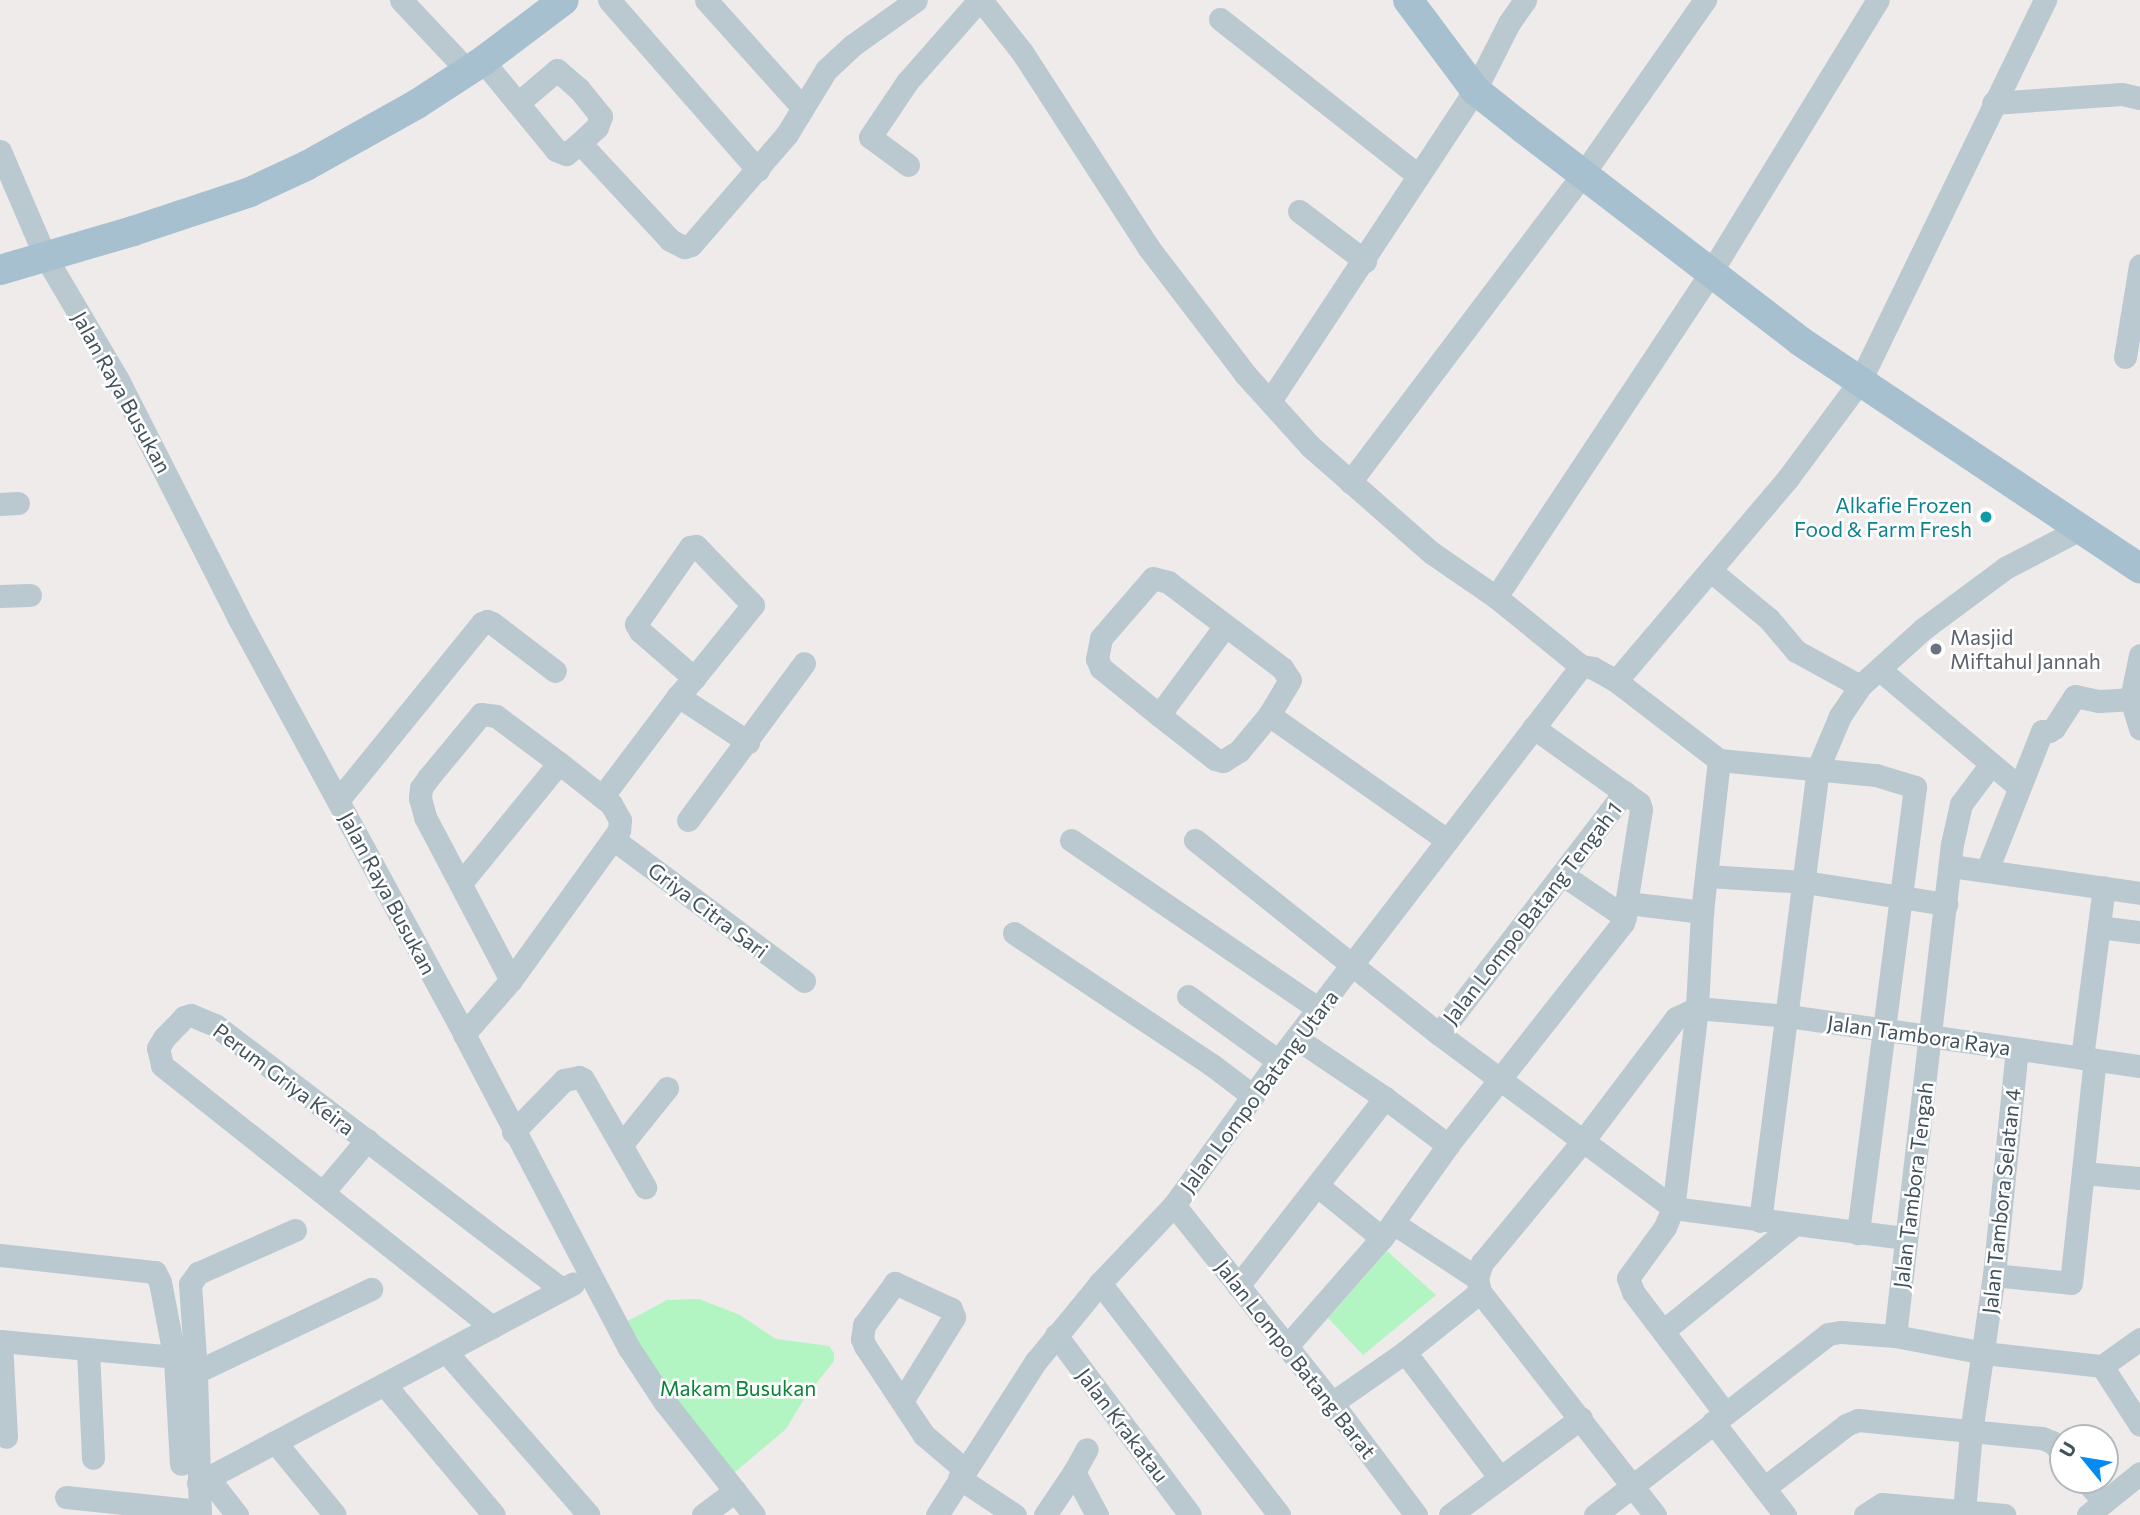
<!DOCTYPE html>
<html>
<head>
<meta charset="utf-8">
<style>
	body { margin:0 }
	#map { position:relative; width:2140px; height:1515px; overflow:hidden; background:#efebeb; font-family:Commissioner,sans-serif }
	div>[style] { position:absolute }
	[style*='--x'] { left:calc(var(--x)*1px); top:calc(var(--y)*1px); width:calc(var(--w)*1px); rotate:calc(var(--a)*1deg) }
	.green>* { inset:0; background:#b2f4c2 }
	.minor>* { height:23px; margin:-11.5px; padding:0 11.5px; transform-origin:11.5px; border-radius:11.5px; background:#bac9d0 }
	.major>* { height:30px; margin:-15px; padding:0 15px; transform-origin:15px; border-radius:15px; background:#a7c0cf }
	.dots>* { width:19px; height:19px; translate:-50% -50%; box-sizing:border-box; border:4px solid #fff; border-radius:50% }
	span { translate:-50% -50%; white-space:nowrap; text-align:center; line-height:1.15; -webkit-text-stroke:5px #fff; paint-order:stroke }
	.street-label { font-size:21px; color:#42525b }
	.culture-label { font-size:21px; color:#0d838f }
	.right { translate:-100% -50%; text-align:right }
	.worship-label { font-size:21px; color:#5b616d }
	.left { translate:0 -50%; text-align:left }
	.park-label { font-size:21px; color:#0b8337 }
	.north { position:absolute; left:2049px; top:1424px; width:70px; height:70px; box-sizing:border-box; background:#fff; border:2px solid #b3babd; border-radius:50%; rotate:300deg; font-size:19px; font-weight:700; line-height:28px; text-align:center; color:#42525b }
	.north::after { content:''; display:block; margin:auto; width:24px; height:32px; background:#038bf1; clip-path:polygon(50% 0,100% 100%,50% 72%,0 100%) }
</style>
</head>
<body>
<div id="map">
	<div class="green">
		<div style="clip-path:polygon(1387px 1251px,1436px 1295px,1363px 1355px,1328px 1318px)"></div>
		<div style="clip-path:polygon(699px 1299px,740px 1315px,776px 1339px,829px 1346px,834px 1353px,834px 1361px,804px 1399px,786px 1429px,735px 1472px,729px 1473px,686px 1424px,626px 1322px,667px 1300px)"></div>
	</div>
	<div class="minor">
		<div style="--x:401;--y:0;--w:98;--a:46.7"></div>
		<div style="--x:609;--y:0;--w:226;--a:48.8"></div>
		<div style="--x:706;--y:0;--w:145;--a:48.1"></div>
		<div style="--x:981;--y:0;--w:66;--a:51.7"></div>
		<div style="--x:1022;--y:52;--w:232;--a:57.1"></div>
		<div style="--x:1148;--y:247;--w:160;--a:52.6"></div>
		<div style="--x:1245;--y:374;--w:97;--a:47.9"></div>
		<div style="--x:1310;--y:446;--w:162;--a:41.3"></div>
		<div style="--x:1432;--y:553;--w:78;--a:34.5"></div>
		<div style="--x:1496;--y:597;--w:109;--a:39.1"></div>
		<div style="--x:1581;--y:666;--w:12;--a:9"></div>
		<div style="--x:1593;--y:668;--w:26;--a:29"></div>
		<div style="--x:1616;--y:681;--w:130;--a:37.5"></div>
		<div style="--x:1719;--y:760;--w:153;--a:96.4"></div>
		<div style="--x:1702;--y:912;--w:96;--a:93"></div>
		<div style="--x:1697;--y:1008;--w:201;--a:96.8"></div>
		<div style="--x:1673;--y:1208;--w:21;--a:113"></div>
		<div style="--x:1665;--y:1227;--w:63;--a:126"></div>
		<div style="--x:1628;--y:1278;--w:15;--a:70"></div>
		<div style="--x:1633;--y:1292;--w:152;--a:52.8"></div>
		<div style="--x:1220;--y:19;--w:253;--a:38.3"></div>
		<div style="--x:483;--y:61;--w:115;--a:50.6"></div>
		<div style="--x:556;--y:150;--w:11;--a:22"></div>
		<div style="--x:566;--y:154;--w:18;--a:-38"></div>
		<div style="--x:580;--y:143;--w:132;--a:47.1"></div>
		<div style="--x:670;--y:240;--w:16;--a:27"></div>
		<div style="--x:684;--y:247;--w:7;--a:-16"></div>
		<div style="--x:691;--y:245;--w:147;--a:-49.1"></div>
		<div style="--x:787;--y:134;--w:75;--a:-58.6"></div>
		<div style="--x:826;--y:70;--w:37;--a:-43"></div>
		<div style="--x:853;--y:45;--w:77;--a:-35.5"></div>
		<div style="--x:518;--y:103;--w:51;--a:-40.2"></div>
		<div style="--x:557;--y:70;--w:29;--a:41"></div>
		<div style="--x:579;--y:89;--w:35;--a:51"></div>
		<div style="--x:601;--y:116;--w:12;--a:110"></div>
		<div style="--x:597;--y:127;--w:23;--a:137"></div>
		<div style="--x:1993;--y:103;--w:129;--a:-4"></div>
		<div style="--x:2122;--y:94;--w:18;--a:13"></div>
		<div style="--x:0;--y:151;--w:114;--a:66.8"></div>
		<div style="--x:45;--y:256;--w:144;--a:59.5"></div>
		<div style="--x:118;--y:380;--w:266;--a:63.1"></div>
		<div style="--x:238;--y:617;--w:474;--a:61.5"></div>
		<div style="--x:464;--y:1034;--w:355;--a:62.3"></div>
		<div style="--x:629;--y:1348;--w:64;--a:56.6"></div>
		<div style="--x:664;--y:1401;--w:145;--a:51.7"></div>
		<div style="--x:908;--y:165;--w:47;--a:-143.6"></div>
		<div style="--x:870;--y:137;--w:66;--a:-56.1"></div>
		<div style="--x:907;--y:82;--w:109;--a:-48.7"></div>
		<div style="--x:1299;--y:211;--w:83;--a:37.1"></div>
		<div style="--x:2125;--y:357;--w:93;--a:-80.7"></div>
		<div style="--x:1270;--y:401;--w:372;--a:-56.6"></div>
		<div style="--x:1475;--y:90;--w:75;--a:-63.1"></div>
		<div style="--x:1509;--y:23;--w:28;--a:-55"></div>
		<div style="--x:1350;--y:482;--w:386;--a:-52.9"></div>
		<div style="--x:1583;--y:174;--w:213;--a:-55"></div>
		<div style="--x:0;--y:504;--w:18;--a:-3"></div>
		<div style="--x:1711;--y:571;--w:75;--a:39.6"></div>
		<div style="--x:1769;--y:619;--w:42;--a:49.8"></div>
		<div style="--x:1796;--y:651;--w:73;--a:28.7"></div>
		<div style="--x:1153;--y:578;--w:16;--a:15"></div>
		<div style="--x:1168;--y:582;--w:143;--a:37"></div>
		<div style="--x:1282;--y:668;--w:14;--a:56"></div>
		<div style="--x:1290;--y:680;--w:41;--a:121"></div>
		<div style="--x:1269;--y:715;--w:47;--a:129.8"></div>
		<div style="--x:1239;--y:751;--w:19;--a:148"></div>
		<div style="--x:1223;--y:761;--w:8;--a:-166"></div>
		<div style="--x:1215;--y:759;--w:71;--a:-141.8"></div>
		<div style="--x:1159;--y:715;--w:75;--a:-141"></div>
		<div style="--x:1101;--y:668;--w:10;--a:-114"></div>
		<div style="--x:1097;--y:659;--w:21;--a:-79"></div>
		<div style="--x:1101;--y:638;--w:79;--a:-49.1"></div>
		<div style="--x:0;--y:596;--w:30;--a:-2"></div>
		<div style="--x:1496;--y:597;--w:390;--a:-56.5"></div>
		<div style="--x:1711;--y:272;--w:319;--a:-58.5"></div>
		<div style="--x:2140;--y:655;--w:45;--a:101.6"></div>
		<div style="--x:2131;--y:699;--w:31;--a:73"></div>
		<div style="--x:1880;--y:670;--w:175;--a:40.1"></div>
		<div style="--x:1616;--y:681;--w:266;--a:-49.7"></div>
		<div style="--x:1788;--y:478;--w:121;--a:-53.4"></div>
		<div style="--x:1860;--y:381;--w:424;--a:-64.1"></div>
		<div style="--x:678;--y:696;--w:84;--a:33.3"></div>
		<div style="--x:1159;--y:715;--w:111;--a:-53.4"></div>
		<div style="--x:1269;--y:715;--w:218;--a:35.1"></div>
		<div style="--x:1719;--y:760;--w:158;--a:5.5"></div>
		<div style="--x:1876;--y:775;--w:41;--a:17.1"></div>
		<div style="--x:1915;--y:787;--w:450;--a:97.3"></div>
		<div style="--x:602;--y:797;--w:126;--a:-53"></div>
		<div style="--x:678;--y:696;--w:24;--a:-48"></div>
		<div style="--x:694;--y:678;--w:94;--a:-51.1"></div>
		<div style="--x:753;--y:605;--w:82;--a:-134"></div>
		<div style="--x:696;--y:546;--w:6;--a:171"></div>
		<div style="--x:690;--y:547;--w:94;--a:125"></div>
		<div style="--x:636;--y:624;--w:8;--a:60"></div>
		<div style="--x:640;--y:631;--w:72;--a:41"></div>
		<div style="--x:339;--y:799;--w:227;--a:-50.9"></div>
		<div style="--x:482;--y:623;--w:5;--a:-22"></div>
		<div style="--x:487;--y:621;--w:5;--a:22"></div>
		<div style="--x:492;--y:623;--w:79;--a:37.3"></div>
		<div style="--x:688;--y:820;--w:195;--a:-53.5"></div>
		<div style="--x:613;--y:839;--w:238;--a:36.6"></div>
		<div style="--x:1071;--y:840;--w:300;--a:34.3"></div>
		<div style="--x:1195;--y:840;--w:312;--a:38.5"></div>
		<div style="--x:1439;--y:1034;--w:292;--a:36.6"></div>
		<div style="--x:1673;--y:1208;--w:234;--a:7.4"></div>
		<div style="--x:1951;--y:866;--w:191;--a:8.1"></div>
		<div style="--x:1987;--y:870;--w:149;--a:-68.4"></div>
		<div style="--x:2042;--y:731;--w:7;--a:0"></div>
		<div style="--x:2049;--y:731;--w:6;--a:-31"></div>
		<div style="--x:2054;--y:728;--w:38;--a:-57"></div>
		<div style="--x:2075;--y:696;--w:24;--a:12"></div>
		<div style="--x:2098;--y:701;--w:33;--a:-3"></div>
		<div style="--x:1563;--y:875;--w:75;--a:34.1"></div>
		<div style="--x:1707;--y:876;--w:98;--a:3.5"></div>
		<div style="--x:1805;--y:882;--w:143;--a:8.9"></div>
		<div style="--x:461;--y:883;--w:155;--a:-50.8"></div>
		<div style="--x:1628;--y:903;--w:75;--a:6.9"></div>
		<div style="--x:2099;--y:927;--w:41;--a:7"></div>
		<div style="--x:1014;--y:933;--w:238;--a:33.7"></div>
		<div style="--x:1212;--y:1065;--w:51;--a:37.1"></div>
		<div style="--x:1188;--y:996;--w:111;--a:35.8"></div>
		<div style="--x:464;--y:1034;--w:72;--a:-49"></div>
		<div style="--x:511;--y:980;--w:185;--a:-54.2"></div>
		<div style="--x:619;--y:830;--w:10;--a:-84"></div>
		<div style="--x:620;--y:820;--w:18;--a:-119"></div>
		<div style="--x:611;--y:804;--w:66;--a:-141.7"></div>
		<div style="--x:559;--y:763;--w:79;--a:-143.3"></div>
		<div style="--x:496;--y:716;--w:15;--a:-172"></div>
		<div style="--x:481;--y:714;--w:83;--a:129.6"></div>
		<div style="--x:428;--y:778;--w:12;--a:125"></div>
		<div style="--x:421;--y:788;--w:10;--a:96"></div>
		<div style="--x:420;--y:798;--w:20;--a:75"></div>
		<div style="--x:425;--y:817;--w:184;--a:62.2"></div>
		<div style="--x:1439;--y:1034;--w:305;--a:-52.5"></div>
		<div style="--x:1296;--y:1038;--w:107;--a:34"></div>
		<div style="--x:1385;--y:1098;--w:79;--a:36.7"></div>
		<div style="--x:2082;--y:1058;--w:172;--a:-82.7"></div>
		<div style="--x:513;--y:1132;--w:73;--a:-45.6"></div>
		<div style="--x:564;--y:1080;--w:15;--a:-11"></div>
		<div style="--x:579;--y:1077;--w:4;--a:27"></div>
		<div style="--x:583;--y:1079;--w:125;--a:60.1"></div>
		<div style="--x:622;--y:1144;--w:72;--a:-51.2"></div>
		<div style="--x:2083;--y:1173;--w:57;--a:5"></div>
		<div style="--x:1318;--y:1186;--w:82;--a:39.1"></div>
		<div style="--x:324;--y:1191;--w:67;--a:-49.9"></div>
		<div style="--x:1174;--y:1205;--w:253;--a:51.4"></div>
		<div style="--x:1332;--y:1403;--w:140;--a:53.1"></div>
		<div style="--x:1760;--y:1221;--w:457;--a:-82.7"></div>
		<div style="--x:1818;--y:768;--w:56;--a:-67.1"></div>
		<div style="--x:1840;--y:716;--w:36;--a:-56"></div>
		<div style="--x:1860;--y:686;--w:85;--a:-42.1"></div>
		<div style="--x:1923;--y:629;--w:102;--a:-36.6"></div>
		<div style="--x:2005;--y:568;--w:85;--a:-27.5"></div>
		<div style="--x:1393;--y:1223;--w:100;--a:33.2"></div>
		<div style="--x:0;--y:1255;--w:156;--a:6.3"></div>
		<div style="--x:155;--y:1272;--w:11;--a:63"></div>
		<div style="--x:160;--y:1282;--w:79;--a:79.1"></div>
		<div style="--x:175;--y:1360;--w:104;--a:86.7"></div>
		<div style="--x:1994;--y:1275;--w:77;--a:5.9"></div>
		<div style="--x:2071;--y:1283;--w:224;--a:-83.9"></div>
		<div style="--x:1100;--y:1283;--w:293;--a:52.3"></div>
		<div style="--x:1238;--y:1286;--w:239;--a:-52"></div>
		<div style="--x:492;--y:1327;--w:421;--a:-141.6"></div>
		<div style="--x:162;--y:1065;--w:17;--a:-103"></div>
		<div style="--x:158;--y:1048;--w:12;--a:-59"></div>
		<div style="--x:164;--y:1038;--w:29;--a:-46"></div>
		<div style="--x:184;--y:1017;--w:7;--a:-16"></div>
		<div style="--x:191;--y:1015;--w:26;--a:23"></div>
		<div style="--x:215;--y:1025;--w:436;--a:37.3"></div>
		<div style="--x:1663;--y:1331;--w:169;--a:-39"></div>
		<div style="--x:1056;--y:1335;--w:224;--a:53.3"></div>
		<div style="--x:1895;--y:1336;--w:495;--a:-83.4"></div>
		<div style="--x:1952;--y:844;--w:41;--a:-77.3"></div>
		<div style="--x:1961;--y:804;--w:50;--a:-53.1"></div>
		<div style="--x:0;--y:1341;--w:189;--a:5.2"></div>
		<div style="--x:1;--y:1341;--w:96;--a:87"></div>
		<div style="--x:1287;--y:1346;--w:144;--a:-48.7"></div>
		<div style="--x:1382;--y:1238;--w:114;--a:-54.6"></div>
		<div style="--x:1448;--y:1145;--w:283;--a:-51.8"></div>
		<div style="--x:1623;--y:923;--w:115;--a:-81"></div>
		<div style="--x:1641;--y:809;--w:6;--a:-108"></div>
		<div style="--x:1639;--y:803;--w:130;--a:-144.4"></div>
		<div style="--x:88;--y:1351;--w:107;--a:87.3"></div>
		<div style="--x:1405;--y:1352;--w:158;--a:53"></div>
		<div style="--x:447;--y:1353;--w:215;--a:48.8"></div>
		<div style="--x:2102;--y:1366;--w:70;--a:57.2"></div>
		<div style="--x:2102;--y:1366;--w:47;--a:-35.4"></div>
		<div style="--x:196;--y:1372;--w:194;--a:-25.4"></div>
		<div style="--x:384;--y:1384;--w:171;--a:50"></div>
		<div style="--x:902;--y:1401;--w:99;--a:-58.2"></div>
		<div style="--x:954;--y:1317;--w:9;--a:-111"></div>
		<div style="--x:951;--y:1309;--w:62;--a:-155.1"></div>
		<div style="--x:895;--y:1283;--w:52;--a:126.4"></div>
		<div style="--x:864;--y:1325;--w:14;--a:98"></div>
		<div style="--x:862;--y:1339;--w:8;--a:67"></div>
		<div style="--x:865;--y:1346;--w:107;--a:56.5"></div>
		<div style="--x:924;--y:1435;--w:52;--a:40.4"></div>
		<div style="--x:1332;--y:1403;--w:89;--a:-34.9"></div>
		<div style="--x:1405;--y:1352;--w:96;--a:-38.7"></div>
		<div style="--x:1713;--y:1422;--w:118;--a:52.3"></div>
		<div style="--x:275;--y:1442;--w:94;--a:50.6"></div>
		<div style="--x:1074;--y:1472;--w:26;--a:-61"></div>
		<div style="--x:959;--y:1478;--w:67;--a:33.5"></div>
		<div style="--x:209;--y:1479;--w:46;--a:52.1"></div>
		<div style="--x:2085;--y:1480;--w:29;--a:49"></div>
		<div style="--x:198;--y:1483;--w:425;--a:-28"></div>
		<div style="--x:1764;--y:1488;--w:103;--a:-37.5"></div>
		<div style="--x:1846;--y:1425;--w:13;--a:-23"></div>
		<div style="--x:1858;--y:1420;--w:185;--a:5.6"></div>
		<div style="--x:2042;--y:1438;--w:11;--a:22"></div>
		<div style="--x:2052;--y:1442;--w:16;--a:47"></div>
		<div style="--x:66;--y:1497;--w:134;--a:6"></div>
		<div style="--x:1964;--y:1511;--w:79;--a:-84.9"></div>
		<div style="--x:1971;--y:1432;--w:159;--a:-81.7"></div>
		<div style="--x:1994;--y:1275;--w:227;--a:-84.2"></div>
		<div style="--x:200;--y:1515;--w:143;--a:-91.6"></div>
		<div style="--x:196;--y:1372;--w:88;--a:-93.9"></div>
		<div style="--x:190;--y:1284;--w:14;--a:-54"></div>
		<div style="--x:198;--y:1273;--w:106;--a:-23.9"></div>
		<div style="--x:703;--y:1515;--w:40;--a:-37"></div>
		<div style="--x:937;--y:1515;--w:183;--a:-57.3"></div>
		<div style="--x:1036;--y:1361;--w:101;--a:-50.6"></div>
		<div style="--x:1100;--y:1283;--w:108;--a:-46.5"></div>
		<div style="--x:1174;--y:1205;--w:178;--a:-54.2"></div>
		<div style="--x:1278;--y:1061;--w:498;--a:-52.5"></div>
		<div style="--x:1045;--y:1515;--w:52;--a:-56"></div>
		<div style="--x:1074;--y:1472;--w:49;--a:61.9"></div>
		<div style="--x:1450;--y:1515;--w:163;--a:-36.5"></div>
		<div style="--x:1595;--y:1515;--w:295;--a:-37.8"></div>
		<div style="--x:1828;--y:1334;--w:13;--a:-9"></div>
		<div style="--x:1841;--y:1332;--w:54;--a:4.2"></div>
		<div style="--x:1895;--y:1336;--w:91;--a:10.8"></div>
		<div style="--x:1984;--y:1353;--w:119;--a:6.3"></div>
		<div style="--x:1655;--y:1515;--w:283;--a:-128.1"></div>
		<div style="--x:1480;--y:1292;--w:14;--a:-102"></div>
		<div style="--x:1477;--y:1278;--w:16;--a:-72"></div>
		<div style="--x:1482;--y:1263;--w:158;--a:-50.4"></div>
		<div style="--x:1583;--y:1141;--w:154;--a:-52.9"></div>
		<div style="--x:1676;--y:1018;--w:23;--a:-25"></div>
		<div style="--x:1697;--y:1008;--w:91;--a:5"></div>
		<div style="--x:1788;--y:1016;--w:356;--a:8.1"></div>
		<div style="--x:1865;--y:1515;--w:20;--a:-33"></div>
		<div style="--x:1882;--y:1504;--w:123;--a:5.1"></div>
		<div style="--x:2088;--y:1515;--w:67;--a:-38.9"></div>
	</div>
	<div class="major">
		<div style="--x:1408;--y:0;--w:112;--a:53.3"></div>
		<div style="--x:1475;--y:90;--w:63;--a:38.5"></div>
		<div style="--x:1524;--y:129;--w:348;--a:37.5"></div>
		<div style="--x:1800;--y:341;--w:409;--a:33.8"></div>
		<div style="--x:0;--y:270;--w:139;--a:-16.3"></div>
		<div style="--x:133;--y:231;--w:123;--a:-18.4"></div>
		<div style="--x:250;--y:192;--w:62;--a:-24.9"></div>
		<div style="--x:306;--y:166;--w:127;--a:-29.2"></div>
		<div style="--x:417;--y:104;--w:79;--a:-33.1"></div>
		<div style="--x:483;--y:61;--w:101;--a:-37"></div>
	</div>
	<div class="dots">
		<div style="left:1986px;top:517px;background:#0f9aa8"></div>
		<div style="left:1936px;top:649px;background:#6b7280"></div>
	</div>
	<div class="street-label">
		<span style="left:122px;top:392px;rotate:61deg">Jalan Raya Busukan</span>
		<span style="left:388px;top:893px;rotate:62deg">Jalan Raya Busukan</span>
		<span style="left:708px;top:910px;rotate:37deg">Griya Citra Sari</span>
		<span style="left:1532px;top:913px;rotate:-52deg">Jalan Lompo Batang Tengah 1</span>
		<span style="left:1919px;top:1035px;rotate:8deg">Jalan Tambora Raya</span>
		<span style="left:284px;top:1079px;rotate:37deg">Perum Griya Keira</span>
		<span style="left:1259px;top:1091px;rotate:-53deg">Jalan Lompo Batang Utara</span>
		<span style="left:1913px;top:1185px;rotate:-83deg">Jalan Tambora Tengah</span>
		<span style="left:2001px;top:1201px;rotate:-84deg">Jalan Tambora Selatan 4</span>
		<span style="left:1296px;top:1359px;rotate:52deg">Jalan Lompo Batang Barat</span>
		<span style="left:1123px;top:1425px;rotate:53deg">Jalan Krakatau</span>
	</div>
	<div class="culture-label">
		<span class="right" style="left:1972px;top:517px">Alkafie Frozen<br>Food &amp; Farm Fresh</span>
	</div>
	<div class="worship-label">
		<span class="left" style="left:1950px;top:649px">Masjid<br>Miftahul Jannah</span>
	</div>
	<div class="park-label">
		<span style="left:738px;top:1388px">Makam Busukan</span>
	</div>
	<div class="north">U</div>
</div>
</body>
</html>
